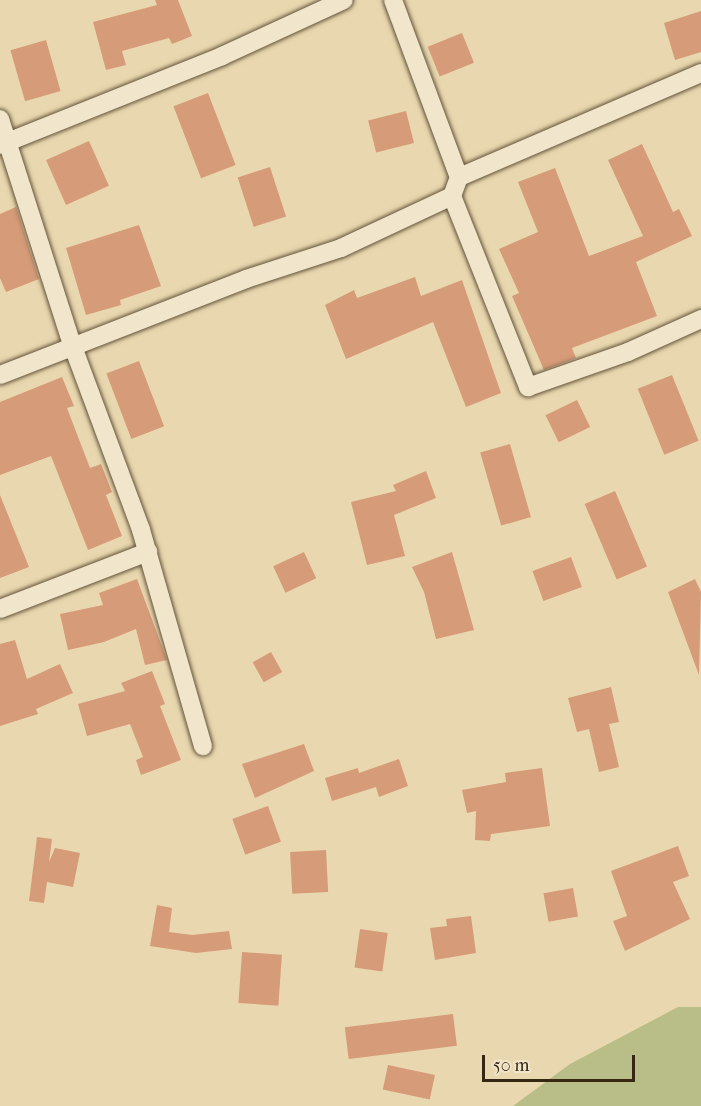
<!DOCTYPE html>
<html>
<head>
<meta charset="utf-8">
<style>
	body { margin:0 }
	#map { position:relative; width:701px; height:1106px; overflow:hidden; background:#e9d8af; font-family:"IM FELL French Canon",serif }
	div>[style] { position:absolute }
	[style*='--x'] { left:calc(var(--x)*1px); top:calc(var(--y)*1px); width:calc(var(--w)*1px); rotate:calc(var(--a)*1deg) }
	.green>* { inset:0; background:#b9be89 }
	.building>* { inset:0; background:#d69b78; transform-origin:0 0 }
	.roads { filter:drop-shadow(0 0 2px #63533a) drop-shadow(0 0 2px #63533a) }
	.street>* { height:18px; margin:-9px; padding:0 9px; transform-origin:9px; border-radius:9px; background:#f1e6cb }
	span { translate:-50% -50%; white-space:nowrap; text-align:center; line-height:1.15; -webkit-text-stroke:5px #f1e6cb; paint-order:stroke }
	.scale { position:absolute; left:482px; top:1055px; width:153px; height:27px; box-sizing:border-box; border:3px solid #362713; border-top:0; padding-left:8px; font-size:18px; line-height:21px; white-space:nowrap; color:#362713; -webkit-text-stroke:4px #f1e6cb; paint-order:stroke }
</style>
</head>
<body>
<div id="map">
	<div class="green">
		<div style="clip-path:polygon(678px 1007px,701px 1007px,701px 1106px,513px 1106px,570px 1064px)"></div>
	</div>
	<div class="building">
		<div style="clip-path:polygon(155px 0,178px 0,192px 36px,172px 44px,169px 38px,122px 51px,126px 65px,106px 70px,93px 22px,157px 5px)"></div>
		<div style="clip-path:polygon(701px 11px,701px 52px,675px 60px,664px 23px)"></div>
		<div style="left:462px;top:33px;width:32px;height:37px;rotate:68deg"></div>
		<div style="left:46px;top:40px;width:53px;height:37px;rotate:74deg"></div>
		<div style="left:208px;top:93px;width:77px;height:37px;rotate:69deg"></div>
		<div style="left:406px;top:111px;width:33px;height:39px;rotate:76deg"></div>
		<div style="left:89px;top:141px;width:49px;height:47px;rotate:66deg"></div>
		<div style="clip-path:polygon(642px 144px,673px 212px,679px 209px,692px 236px,636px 262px,657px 316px,572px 348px,576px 358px,544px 370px,512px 296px,519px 293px,499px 249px,538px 232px,518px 182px,555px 168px,589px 256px,643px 236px,608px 160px)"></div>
		<div style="left:270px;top:167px;width:52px;height:34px;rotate:72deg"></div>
		<div style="clip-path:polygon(16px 207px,39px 279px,6px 292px,0 278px,0 214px)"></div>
		<div style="clip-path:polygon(139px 225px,161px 286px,120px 300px,121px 305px,86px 315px,66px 248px)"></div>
		<div style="clip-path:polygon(415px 277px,421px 296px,462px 280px,501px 393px,466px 407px,433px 322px,346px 359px,325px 305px,354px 290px,357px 298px)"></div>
		<div style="left:139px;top:361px;width:70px;height:35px;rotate:69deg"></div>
		<div style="left:672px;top:375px;width:71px;height:37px;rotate:68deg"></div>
		<div style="clip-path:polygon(62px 377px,74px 406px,67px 408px,90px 468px,101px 464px,112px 492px,106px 495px,122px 536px,88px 550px,51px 456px,0 475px,0 402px)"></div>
		<div style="left:577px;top:400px;width:30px;height:35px;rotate:64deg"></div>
		<div style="left:510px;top:444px;width:76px;height:31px;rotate:74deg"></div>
		<div style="clip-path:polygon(426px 471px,436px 498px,394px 515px,405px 556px,367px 565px,351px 502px,396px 491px,393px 485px)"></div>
		<div style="left:615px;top:491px;width:82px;height:33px;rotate:67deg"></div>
		<div style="clip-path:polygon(0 495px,29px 567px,0 578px)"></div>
		<div style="left:304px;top:552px;width:29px;height:34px;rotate:65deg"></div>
		<div style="clip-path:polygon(452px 552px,474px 630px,436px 639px,424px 592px,412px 567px)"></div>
		<div style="left:571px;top:557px;width:32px;height:41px;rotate:70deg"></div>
		<div style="clip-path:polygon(137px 579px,167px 660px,145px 665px,136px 629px,104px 642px,68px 650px,60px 614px,103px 605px,99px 593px)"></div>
		<div style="clip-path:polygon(695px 579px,701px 592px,699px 675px,668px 592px)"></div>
		<div style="clip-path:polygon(15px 640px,27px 679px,60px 664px,73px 693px,36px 709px,38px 714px,0 726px,0 644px)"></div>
		<div style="left:271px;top:652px;width:23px;height:21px;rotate:61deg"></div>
		<div style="clip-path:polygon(152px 671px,165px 704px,160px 706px,181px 760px,141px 775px,136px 760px,143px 757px,130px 724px,87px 736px,78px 704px,125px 691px,121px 683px)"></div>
		<div style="clip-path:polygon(611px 687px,619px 722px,609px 724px,619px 767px,599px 772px,589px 729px,577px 732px,568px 698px)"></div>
		<div style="clip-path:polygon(304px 744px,314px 771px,255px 798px,242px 764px)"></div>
		<div style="clip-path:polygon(399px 759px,408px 786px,379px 797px,376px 787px,332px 801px,325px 778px,358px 768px,359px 773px)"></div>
		<div style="clip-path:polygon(542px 768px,550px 826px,491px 834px,490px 841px,475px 840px,476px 811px,467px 813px,462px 790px,506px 782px,505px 773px)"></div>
		<div style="left:268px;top:806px;width:38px;height:38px;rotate:70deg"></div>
		<div style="clip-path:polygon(37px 837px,52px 839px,49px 862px,55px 848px,80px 853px,73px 887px,47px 882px,44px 903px,29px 901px)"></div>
		<div style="clip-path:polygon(678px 846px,689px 876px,673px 882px,690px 919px,625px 951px,613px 921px,627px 916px,611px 871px)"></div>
		<div style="left:326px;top:850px;width:42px;height:36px;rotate:87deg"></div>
		<div style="left:573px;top:888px;width:29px;height:30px;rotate:80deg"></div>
		<div style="clip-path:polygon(157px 905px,172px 908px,169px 932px,192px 935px,229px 931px,232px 949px,196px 953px,150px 946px)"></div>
		<div style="clip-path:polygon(471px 916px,476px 953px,435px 960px,430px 928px,447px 926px,446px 919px)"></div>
		<div style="left:360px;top:929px;width:28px;height:39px;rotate:8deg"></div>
		<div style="left:242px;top:952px;width:40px;height:51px;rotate:4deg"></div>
		<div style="left:453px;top:1014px;width:32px;height:109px;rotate:83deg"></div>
		<div style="left:388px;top:1065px;width:48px;height:25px;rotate:12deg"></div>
	</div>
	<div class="roads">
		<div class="street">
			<div style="--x:393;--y:0;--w:189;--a:69.6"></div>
			<div style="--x:701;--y:73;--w:263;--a:156.7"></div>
			<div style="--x:459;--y:177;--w:20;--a:110"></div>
			<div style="--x:452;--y:196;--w:206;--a:68.3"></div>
			<div style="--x:528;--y:387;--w:106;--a:-19.3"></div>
			<div style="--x:628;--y:352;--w:80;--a:-24.3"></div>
			<div style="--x:0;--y:119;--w:236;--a:72.3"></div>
			<div style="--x:72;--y:344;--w:198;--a:69.6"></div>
			<div style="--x:141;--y:530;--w:225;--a:74"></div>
			<div style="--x:0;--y:145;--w:239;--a:-21.8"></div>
			<div style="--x:222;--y:56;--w:134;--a:-24.7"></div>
			<div style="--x:0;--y:375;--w:264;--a:-21.3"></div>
			<div style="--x:246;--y:279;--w:100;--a:-18.1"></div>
			<div style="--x:341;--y:248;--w:123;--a:-25.1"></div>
			<div style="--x:0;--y:609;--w:159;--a:-21.1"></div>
		</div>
	</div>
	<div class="scale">50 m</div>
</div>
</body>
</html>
